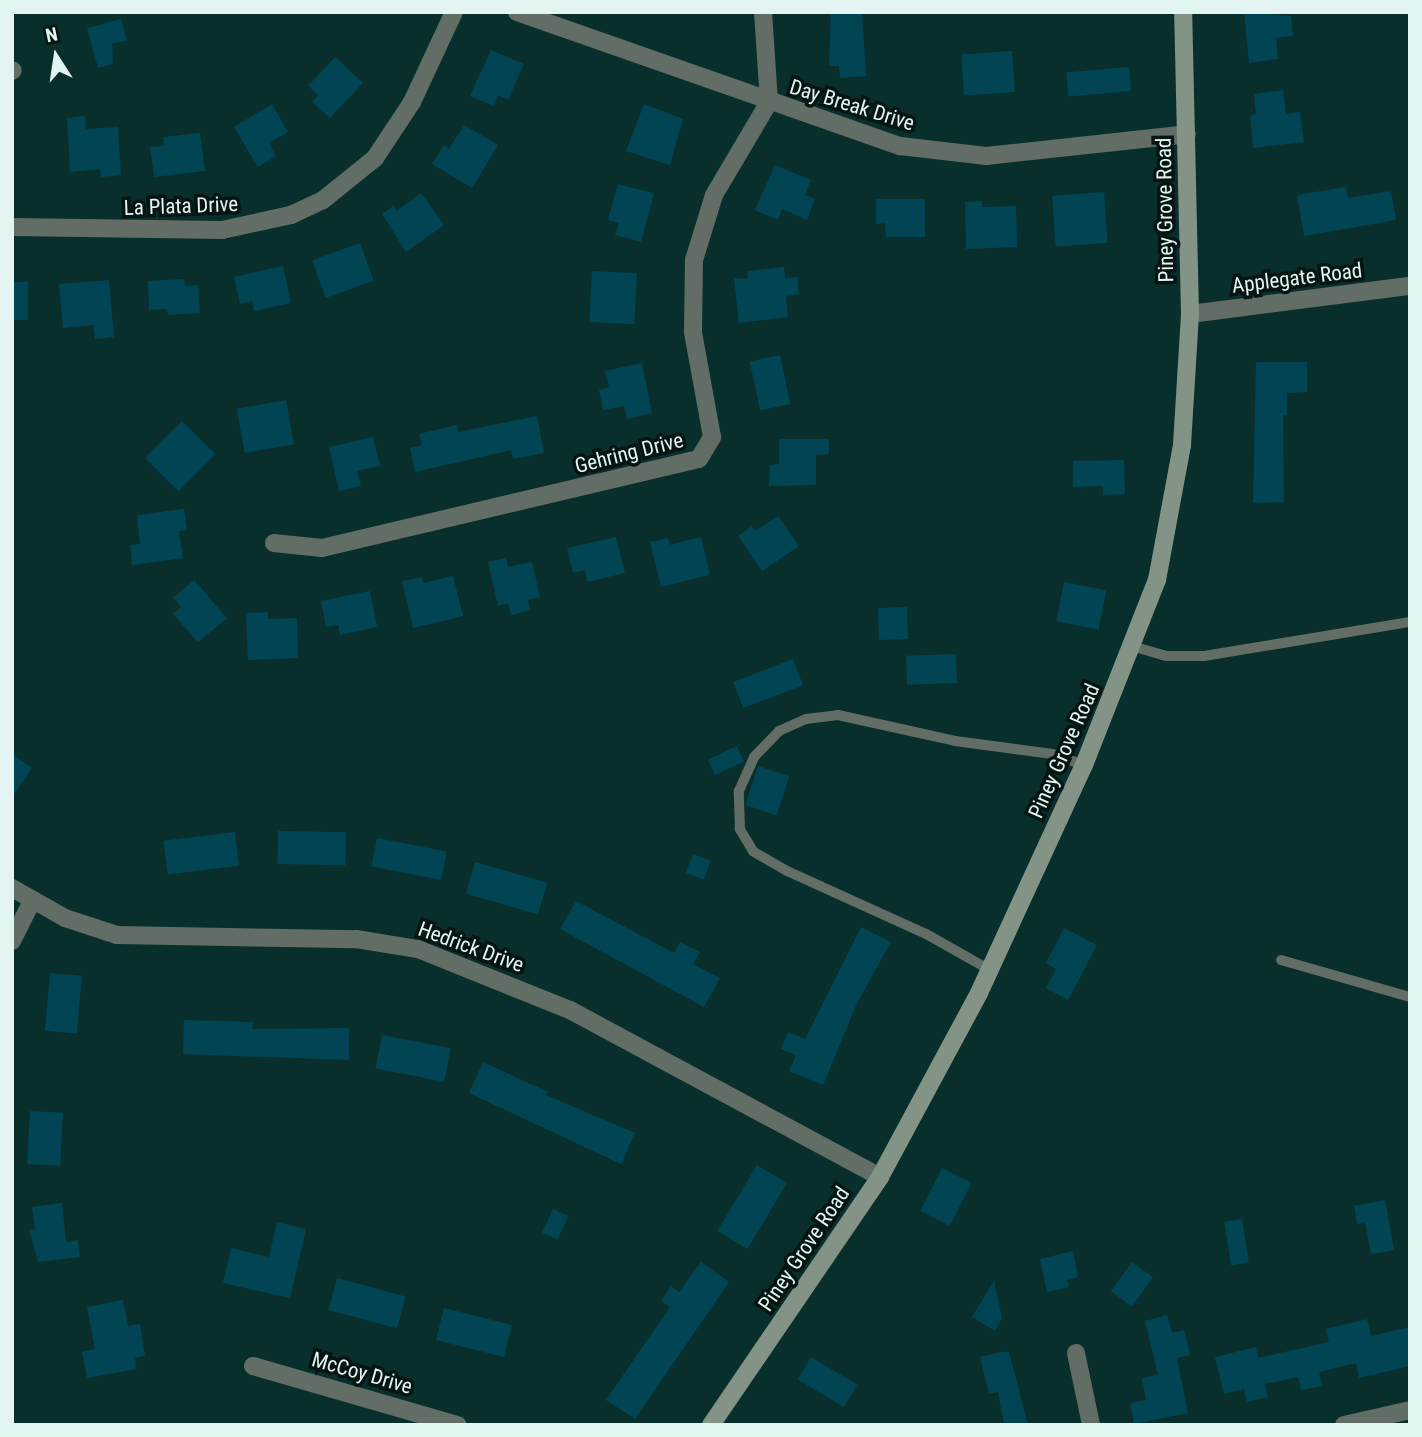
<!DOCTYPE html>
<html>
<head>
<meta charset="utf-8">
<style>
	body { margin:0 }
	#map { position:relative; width:1422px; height:1437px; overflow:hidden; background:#092f2c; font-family:"Roboto Condensed",sans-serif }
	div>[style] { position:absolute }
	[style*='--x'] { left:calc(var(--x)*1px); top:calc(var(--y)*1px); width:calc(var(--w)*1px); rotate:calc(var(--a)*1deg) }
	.building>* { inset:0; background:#014555; transform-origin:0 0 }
	.service>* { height:10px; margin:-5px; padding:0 5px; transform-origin:5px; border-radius:5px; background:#626d65 }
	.minor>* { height:18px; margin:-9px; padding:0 9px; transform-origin:9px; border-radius:9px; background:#626d65 }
	.secondary>* { height:18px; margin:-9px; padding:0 9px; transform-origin:9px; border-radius:9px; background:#839486 }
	span { translate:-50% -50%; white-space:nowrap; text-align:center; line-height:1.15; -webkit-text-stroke:7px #061413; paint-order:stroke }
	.street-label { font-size:21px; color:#e2f5f3 }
	.frame { position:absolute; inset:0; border:14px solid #e2f5f3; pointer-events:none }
	.north { position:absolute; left:21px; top:21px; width:70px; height:70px; -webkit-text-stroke:5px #061413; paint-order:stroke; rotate:348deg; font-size:19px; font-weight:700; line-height:28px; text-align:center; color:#e2f5f3 }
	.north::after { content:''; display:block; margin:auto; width:24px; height:32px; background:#e2f5f3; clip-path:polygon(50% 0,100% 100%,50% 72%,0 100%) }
</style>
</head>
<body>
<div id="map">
	<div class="building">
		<div style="clip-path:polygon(831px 12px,862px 12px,866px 76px,840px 78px,839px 66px,829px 66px)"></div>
		<div style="clip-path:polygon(1244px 12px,1291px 16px,1293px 36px,1276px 38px,1278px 59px,1249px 63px)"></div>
		<div style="clip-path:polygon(121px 19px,127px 41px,112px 43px,113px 64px,98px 68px,87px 28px)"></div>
		<div style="clip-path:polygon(491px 50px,524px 64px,508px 100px,498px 95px,494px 106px,470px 96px)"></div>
		<div style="left:1012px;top:51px;width:41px;height:51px;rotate:86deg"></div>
		<div style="clip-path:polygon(335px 57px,363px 83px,330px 118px,312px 102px,318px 95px,308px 86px)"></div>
		<div style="left:1129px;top:67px;width:24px;height:63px;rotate:85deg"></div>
		<div style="clip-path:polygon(1283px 90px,1286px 114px,1300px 112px,1304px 142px,1253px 148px,1250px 115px,1256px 114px,1254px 94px)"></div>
		<div style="clip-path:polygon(272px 104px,288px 132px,269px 143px,276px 156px,258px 167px,234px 127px)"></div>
		<div style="clip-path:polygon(644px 104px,683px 119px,670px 165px,626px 151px)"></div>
		<div style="clip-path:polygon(85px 116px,86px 129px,118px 127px,121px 175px,101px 177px,100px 169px,70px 172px,67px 118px)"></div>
		<div style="clip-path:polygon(464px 125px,498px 145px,472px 188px,432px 164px,444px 145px,449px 149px)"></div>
		<div style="clip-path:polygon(200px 133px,205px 171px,154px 177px,150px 147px,164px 146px,163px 137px)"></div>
		<div style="clip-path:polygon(775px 165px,811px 180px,805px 195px,815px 199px,807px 220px,782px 209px,778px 220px,755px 210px)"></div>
		<div style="clip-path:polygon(618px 184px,654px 193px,641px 242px,615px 235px,619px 223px,608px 220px)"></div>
		<div style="clip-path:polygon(1346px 187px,1348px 198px,1391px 191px,1396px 220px,1304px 236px,1297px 195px)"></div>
		<div style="left:1104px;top:192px;width:51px;height:52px;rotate:86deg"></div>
		<div style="clip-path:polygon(421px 193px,444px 225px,406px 252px,382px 214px,393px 206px,397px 211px)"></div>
		<div style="clip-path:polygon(876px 199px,925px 199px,925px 237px,886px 237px,885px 223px,876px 224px)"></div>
		<div style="clip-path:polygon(982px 201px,982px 207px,1016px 206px,1017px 247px,966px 249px,965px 202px)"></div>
		<div style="left:360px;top:243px;width:40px;height:51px;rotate:70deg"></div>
		<div style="clip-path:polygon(283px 266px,291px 303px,254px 311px,252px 301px,240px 304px,234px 277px)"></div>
		<div style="clip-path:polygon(784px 267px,785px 278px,797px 277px,799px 294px,786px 296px,788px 317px,739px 323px,734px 278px,747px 279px,748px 271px)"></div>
		<div style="left:592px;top:271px;width:45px;height:51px;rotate:3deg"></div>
		<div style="clip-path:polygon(184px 279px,185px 286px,198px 285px,200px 313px,168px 315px,167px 309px,149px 310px,148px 281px)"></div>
		<div style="clip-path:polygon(109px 280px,114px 337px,95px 339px,93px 325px,63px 328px,59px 284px)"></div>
		<div style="left:12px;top:282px;width:16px;height:38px"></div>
		<div style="left:780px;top:355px;width:50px;height:31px;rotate:78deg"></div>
		<div style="clip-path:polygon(1256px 362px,1307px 362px,1307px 392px,1287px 393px,1287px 415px,1283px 415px,1284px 502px,1253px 503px)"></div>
		<div style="clip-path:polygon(642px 363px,652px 413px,627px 419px,624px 406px,603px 410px,599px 390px,609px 387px,605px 371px)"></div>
		<div style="left:286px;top:400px;width:45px;height:50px;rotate:80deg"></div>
		<div style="clip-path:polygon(537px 416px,544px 453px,513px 459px,511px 450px,415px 472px,410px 448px,422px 445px,419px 434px,457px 425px,458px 432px)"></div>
		<div style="left:182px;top:421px;width:47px;height:52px;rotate:45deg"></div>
		<div style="clip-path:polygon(373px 437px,380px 466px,357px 471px,361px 486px,339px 491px,329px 447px)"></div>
		<div style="clip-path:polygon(779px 439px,829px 439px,829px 454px,816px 455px,816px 485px,769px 486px,770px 465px,779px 464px)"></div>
		<div style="clip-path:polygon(1124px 460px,1125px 494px,1103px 495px,1103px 486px,1073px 487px,1073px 461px)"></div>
		<div style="clip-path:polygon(184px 509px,187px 530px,179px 531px,183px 558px,132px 565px,130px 545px,140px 544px,137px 515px)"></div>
		<div style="clip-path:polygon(778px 516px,799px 546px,762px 571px,738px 536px,752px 526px,755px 531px)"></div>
		<div style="clip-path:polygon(616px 537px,625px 573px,587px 582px,585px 570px,573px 573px,567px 548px)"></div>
		<div style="clip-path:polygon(701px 537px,710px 575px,661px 587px,650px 542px,668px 538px,670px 545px)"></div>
		<div style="clip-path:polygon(506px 558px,508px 567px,532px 562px,540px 597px,528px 600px,530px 610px,511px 615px,508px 603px,498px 606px,488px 562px)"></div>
		<div style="clip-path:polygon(453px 576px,463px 616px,413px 628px,402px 581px,422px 577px,423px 583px)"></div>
		<div style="clip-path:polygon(194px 580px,227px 618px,198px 642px,173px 614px,181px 607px,173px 598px)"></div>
		<div style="left:1064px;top:582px;width:43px;height:40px;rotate:11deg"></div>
		<div style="clip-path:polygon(370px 591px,377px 627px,340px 635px,338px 625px,326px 627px,321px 601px)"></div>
		<div style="left:907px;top:607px;width:32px;height:29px;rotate:88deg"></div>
		<div style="clip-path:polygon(268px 612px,268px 619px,297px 618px,298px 658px,248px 660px,246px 613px)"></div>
		<div style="left:956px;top:654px;width:29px;height:50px;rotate:88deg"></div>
		<div style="left:793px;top:659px;width:28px;height:64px;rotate:69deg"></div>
		<div style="left:737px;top:746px;width:17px;height:32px;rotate:65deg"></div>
		<div style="clip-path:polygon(12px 754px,32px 768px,12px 797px)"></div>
		<div style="left:758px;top:766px;width:33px;height:41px;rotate:18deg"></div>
		<div style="left:278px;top:831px;width:68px;height:33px;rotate:1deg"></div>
		<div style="left:235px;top:832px;width:34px;height:72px;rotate:83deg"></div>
		<div style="left:377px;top:838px;width:71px;height:29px;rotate:11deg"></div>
		<div style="left:693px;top:854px;width:19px;height:20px;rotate:21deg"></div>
		<div style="left:475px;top:862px;width:75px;height:33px;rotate:16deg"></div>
		<div style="clip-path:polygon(576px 901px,674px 953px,680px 942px,700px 952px,693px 964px,720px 978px,704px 1007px,560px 929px)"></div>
		<div style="clip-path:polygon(861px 927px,891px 942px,857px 1003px,823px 1085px,789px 1071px,796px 1055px,781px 1049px,788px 1032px,805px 1039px)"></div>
		<div style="clip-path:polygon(1064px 928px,1097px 945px,1068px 1000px,1046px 988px,1056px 969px,1046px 963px)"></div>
		<div style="left:50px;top:973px;width:32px;height:58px;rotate:5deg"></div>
		<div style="clip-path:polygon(184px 1020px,253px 1022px,252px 1029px,349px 1028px,349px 1060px,183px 1054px)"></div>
		<div style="left:382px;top:1035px;width:70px;height:34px;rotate:11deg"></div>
		<div style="clip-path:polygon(483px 1062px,548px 1092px,546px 1095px,635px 1133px,621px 1164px,469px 1093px)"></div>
		<div style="left:30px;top:1111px;width:33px;height:53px;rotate:3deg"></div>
		<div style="left:757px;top:1165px;width:35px;height:77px;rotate:31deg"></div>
		<div style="left:942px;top:1168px;width:33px;height:48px;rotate:27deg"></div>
		<div style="clip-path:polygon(1385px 1200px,1394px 1250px,1371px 1254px,1365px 1222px,1357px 1224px,1354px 1206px)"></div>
		<div style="clip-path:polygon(62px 1203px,66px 1242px,78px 1240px,80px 1257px,38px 1262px,29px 1229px,35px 1229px,32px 1207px)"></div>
		<div style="left:553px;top:1209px;width:17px;height:26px;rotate:25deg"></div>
		<div style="left:1242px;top:1219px;width:44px;height:18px;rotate:81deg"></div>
		<div style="clip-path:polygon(277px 1222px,306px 1229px,290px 1298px,223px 1283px,231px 1248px,269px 1257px)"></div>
		<div style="clip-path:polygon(1073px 1251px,1078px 1277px,1067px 1280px,1069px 1287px,1047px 1292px,1040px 1259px)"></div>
		<div style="clip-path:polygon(701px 1262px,729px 1282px,635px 1419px,606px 1400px,670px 1307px,661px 1301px,671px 1286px,679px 1292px)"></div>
		<div style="left:1132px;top:1262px;width:26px;height:36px;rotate:36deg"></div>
		<div style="left:337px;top:1278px;width:71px;height:33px;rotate:15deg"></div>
		<div style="clip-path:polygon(994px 1281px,1002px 1318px,995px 1331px,972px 1317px)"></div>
		<div style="clip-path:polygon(123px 1300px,128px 1326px,140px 1324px,145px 1356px,135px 1358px,136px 1369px,87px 1378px,82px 1352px,95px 1349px,87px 1307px)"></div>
		<div style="left:444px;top:1308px;width:70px;height:33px;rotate:14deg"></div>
		<div style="clip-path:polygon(1167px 1315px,1172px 1333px,1184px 1330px,1190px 1355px,1177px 1358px,1188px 1413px,1134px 1424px,1130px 1403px,1146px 1400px,1142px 1378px,1158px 1375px,1145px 1321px)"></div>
		<div style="clip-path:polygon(1367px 1319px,1371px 1336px,1410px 1327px,1410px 1366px,1359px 1378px,1356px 1363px,1319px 1372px,1322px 1386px,1301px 1390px,1298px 1377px,1265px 1384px,1268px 1397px,1247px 1402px,1244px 1389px,1224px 1394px,1215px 1357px,1256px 1347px,1258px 1358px,1329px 1342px,1326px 1329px)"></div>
		<div style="clip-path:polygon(1002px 1352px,1009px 1352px,1028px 1425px,1004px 1425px,998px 1392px,989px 1394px,980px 1357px)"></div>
		<div style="left:811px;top:1357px;width:54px;height:26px;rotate:31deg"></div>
	</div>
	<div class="service">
		<div style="--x:1135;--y:647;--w:33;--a:16"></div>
		<div style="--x:1167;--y:656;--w:37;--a:0"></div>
		<div style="--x:1204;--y:656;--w:209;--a:-9.4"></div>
		<div style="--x:1281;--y:960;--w:134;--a:16"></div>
		<div style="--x:990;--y:970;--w:73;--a:-150.6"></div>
		<div style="--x:926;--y:934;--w:153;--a:-155.6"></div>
		<div style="--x:787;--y:871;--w:39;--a:-150"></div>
		<div style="--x:753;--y:851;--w:26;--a:-121"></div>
		<div style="--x:740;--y:829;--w:38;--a:-92"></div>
		<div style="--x:739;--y:791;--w:37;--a:-66"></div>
		<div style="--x:754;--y:757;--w:36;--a:-46"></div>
		<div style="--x:779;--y:731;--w:30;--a:-24"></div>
		<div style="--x:806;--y:719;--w:32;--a:-7"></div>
		<div style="--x:838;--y:715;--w:120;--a:12.5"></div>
		<div style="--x:955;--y:741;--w:98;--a:7.6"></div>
		<div style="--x:1052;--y:754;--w:34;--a:19"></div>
	</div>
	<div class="minor">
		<div style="--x:517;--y:12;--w:406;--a:19.3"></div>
		<div style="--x:900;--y:146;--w:87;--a:6.6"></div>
		<div style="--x:986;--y:156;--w:202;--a:-6.2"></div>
		<div style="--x:12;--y:71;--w:1;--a:-45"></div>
		<div style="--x:12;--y:227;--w:210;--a:0.8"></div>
		<div style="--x:222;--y:230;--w:71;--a:-12.3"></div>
		<div style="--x:291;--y:215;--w:35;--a:-25"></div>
		<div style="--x:323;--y:200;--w:67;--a:-38.9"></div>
		<div style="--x:375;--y:158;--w:67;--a:-56.5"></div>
		<div style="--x:412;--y:102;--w:99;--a:-65"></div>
		<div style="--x:1190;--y:314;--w:222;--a:-7.3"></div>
		<div style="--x:274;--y:543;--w:48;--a:5.9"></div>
		<div style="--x:322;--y:548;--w:387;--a:-13.3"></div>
		<div style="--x:699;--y:459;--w:26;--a:-59"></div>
		<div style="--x:712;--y:437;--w:107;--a:-100.3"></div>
		<div style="--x:693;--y:332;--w:72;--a:-89.2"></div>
		<div style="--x:694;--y:260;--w:68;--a:-72.9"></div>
		<div style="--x:714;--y:195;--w:108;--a:-59.4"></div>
		<div style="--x:769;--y:102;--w:90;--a:-93.8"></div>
		<div style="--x:12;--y:888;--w:61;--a:29.5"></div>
		<div style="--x:65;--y:918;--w:55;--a:18.1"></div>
		<div style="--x:117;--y:935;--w:239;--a:1"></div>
		<div style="--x:356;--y:939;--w:63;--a:9.2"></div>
		<div style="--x:418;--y:949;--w:164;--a:21.9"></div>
		<div style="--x:570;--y:1010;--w:352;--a:28.3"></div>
		<div style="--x:12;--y:941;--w:45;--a:-63.4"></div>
		<div style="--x:1076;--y:1353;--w:74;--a:78.2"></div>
		<div style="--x:253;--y:1366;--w:213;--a:16.1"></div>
		<div style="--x:1344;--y:1425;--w:68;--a:-12.8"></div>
	</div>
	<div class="secondary">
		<div style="--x:711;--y:1425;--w:300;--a:-55.7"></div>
		<div style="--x:880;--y:1177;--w:209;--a:-61.7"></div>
		<div style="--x:979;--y:993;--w:251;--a:-65.3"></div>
		<div style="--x:1084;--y:765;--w:199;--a:-68.5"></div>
		<div style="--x:1157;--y:580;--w:137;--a:-79.5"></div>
		<div style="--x:1182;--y:445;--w:131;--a:-86.5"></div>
		<div style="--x:1190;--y:314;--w:302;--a:-91.3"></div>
	</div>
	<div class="street-label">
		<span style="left:852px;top:105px;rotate:17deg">Day Break Drive</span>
		<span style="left:181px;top:206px;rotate:-2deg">La Plata Drive</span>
		<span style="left:1165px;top:210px;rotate:-91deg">Piney Grove Road</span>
		<span style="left:1297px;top:278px;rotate:-7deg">Applegate Road</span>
		<span style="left:629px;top:453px;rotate:-14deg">Gehring Drive</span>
		<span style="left:1064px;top:751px;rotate:-66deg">Piney Grove Road</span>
		<span style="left:471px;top:947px;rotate:20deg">Hedrick Drive</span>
		<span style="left:804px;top:1249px;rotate:-56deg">Piney Grove Road</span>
		<span style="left:362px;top:1373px;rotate:16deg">McCoy Drive</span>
	</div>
	<div class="frame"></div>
	<div class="north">N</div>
</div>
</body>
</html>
